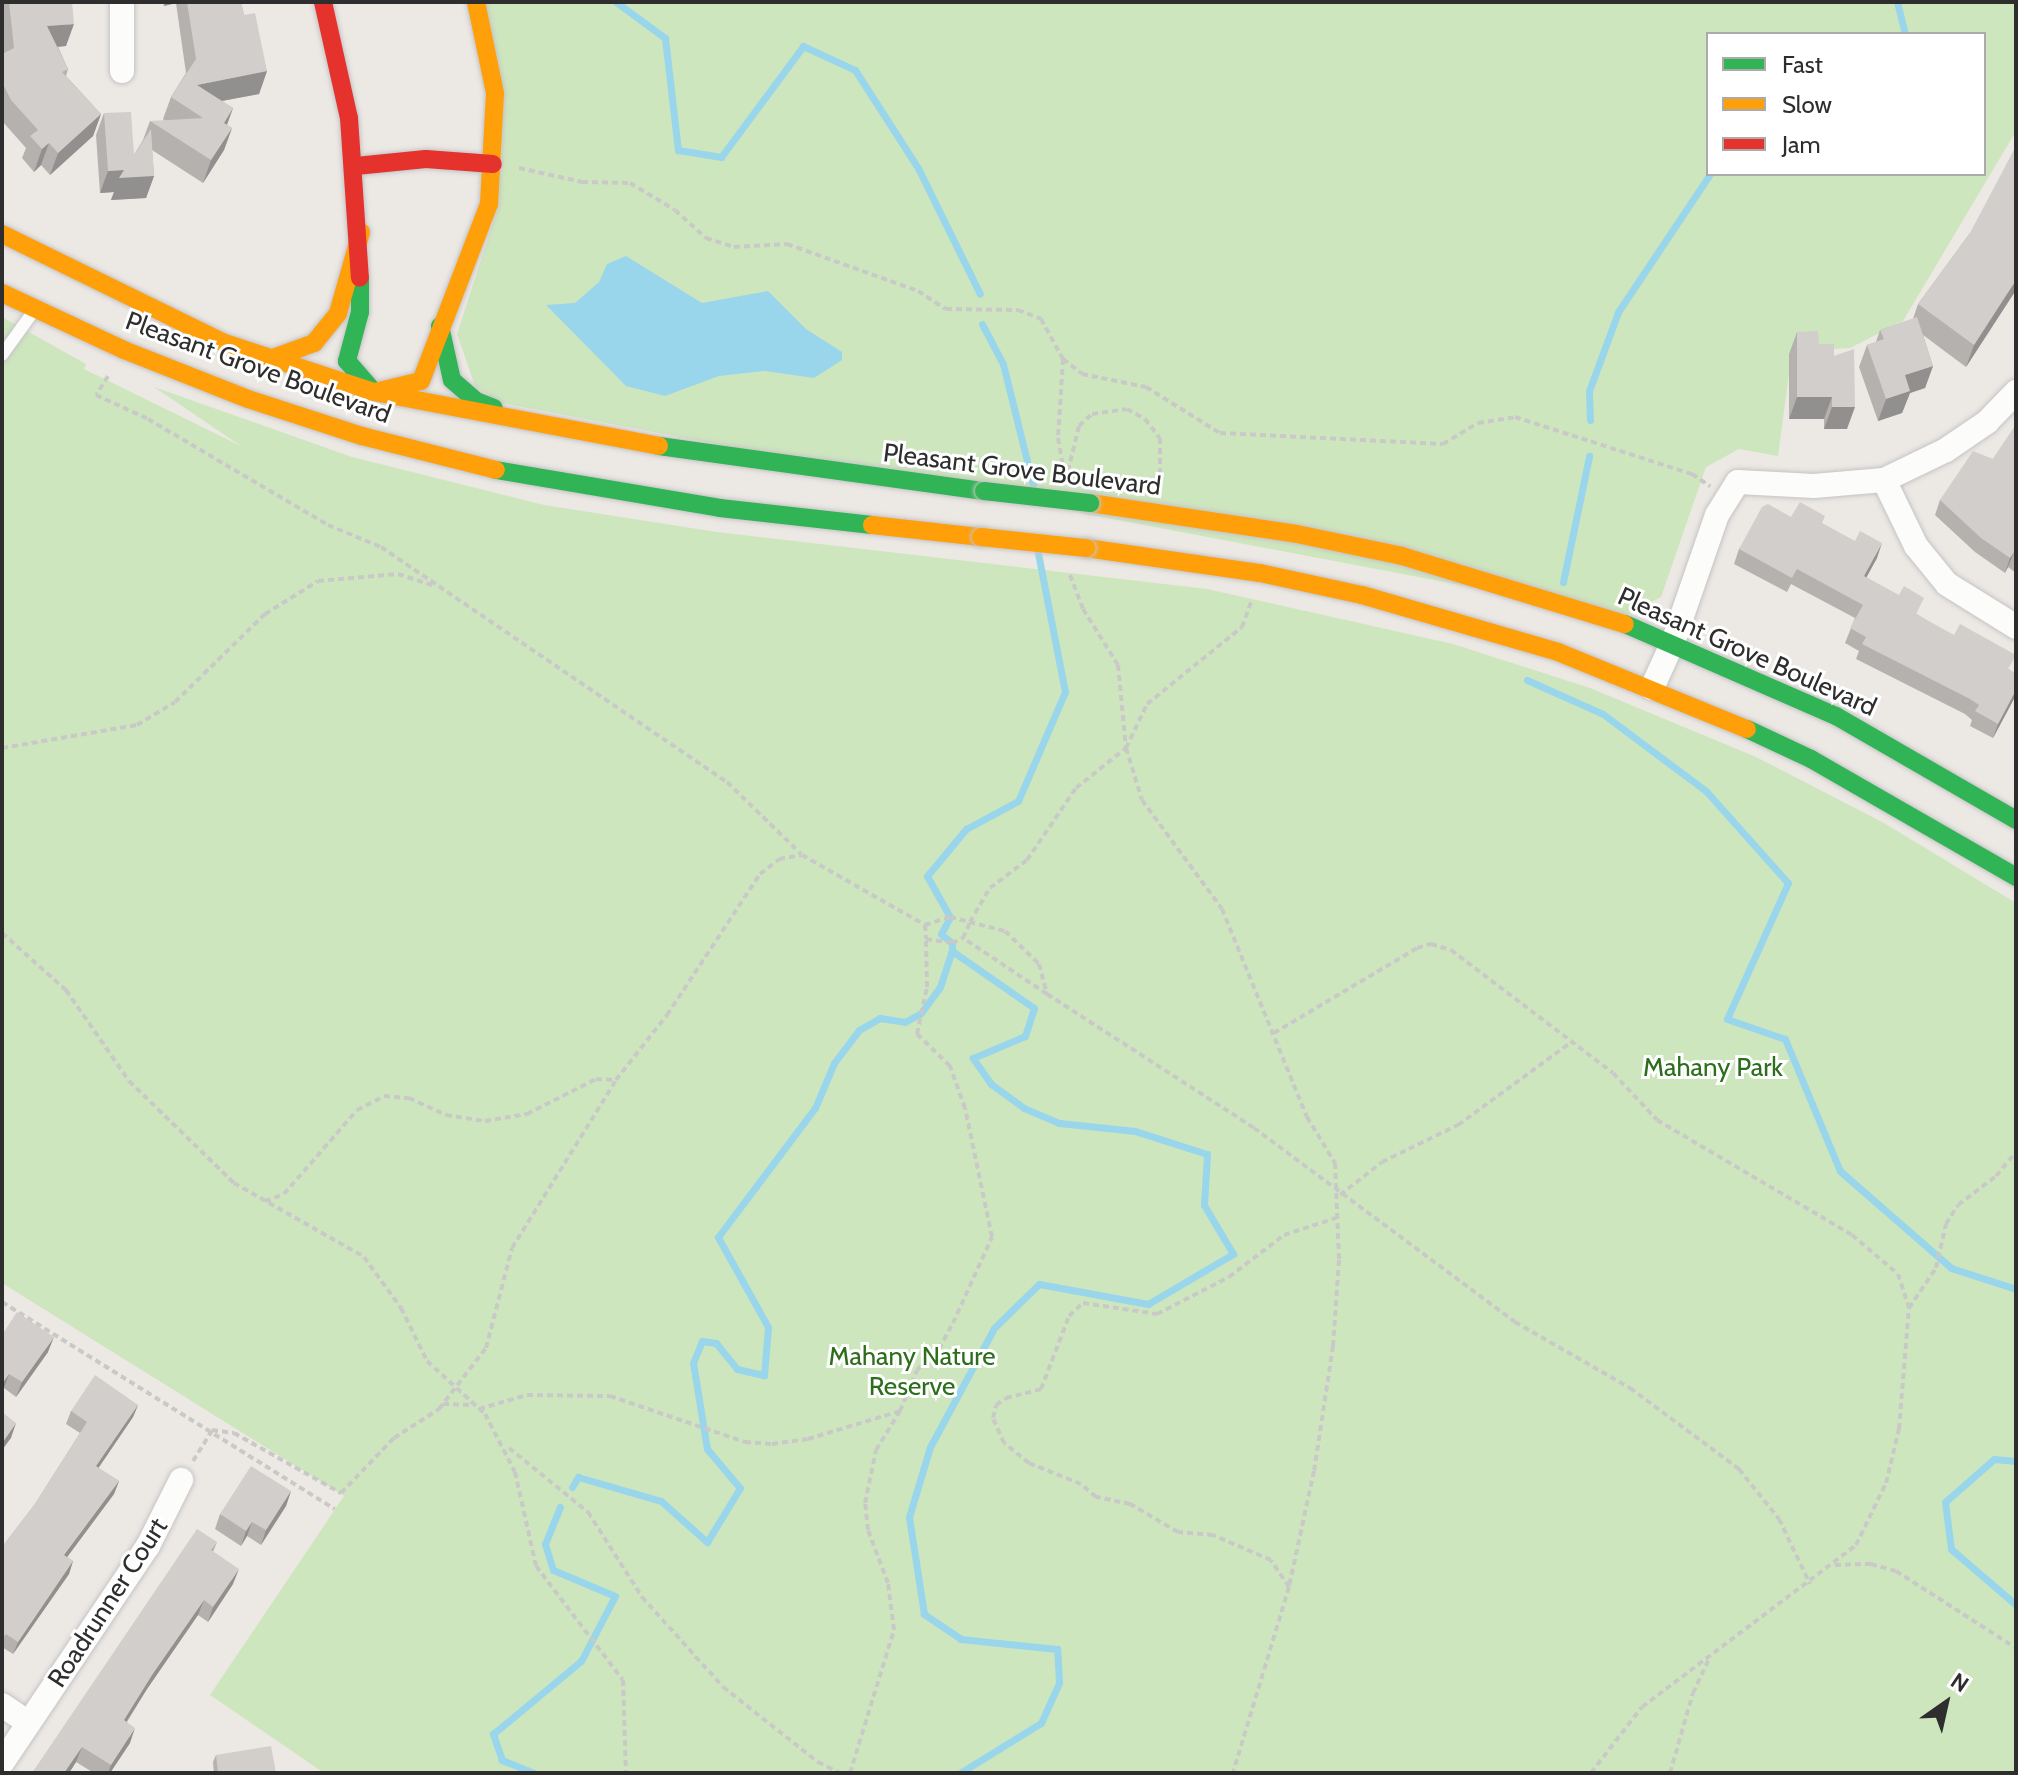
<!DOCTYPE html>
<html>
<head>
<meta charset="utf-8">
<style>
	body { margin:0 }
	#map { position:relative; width:2018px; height:1775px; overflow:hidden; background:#ece8e4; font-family:Cabin,sans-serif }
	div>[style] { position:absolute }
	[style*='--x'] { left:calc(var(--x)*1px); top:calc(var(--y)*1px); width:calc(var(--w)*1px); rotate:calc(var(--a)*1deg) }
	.green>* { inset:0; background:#cee6be }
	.water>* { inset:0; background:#99d6ec }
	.stream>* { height:7px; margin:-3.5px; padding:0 3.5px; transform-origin:3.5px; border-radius:3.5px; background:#99d6ec }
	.path>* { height:4px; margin-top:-2px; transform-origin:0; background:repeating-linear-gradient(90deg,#c9c9c8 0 6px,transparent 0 10px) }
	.roads { filter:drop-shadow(0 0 2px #c5c4c5) drop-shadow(0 0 2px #c5c4c5) }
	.lane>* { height:12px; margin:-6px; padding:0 6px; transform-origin:6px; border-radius:6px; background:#fcfcfb }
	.street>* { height:24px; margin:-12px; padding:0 12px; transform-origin:12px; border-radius:12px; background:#fcfcfb }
	.fast>* { height:18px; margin:-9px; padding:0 9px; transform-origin:9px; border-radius:9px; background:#30b455 }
	.slow>* { height:18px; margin:-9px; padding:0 9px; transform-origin:9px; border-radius:9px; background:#ff9f0a }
	.jam>* { height:18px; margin:-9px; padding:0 9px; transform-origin:9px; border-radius:9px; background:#e5322d }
	.bridges { filter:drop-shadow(0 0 2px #c6c5c4) drop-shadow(0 0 2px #c6c5c4) }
	.fast-bridge>* { height:18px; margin:-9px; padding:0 9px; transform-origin:9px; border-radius:9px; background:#30b455 }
	.slow-bridge>* { height:18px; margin:-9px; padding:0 9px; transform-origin:9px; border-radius:9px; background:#ff9f0a }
	.wall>* { inset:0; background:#b4b1af }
	.shaded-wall>* { inset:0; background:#92908e }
	.building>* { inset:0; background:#d1cecb }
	span { translate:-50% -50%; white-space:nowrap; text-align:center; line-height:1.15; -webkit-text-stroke:6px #fff; paint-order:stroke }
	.street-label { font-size:26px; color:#2e2e2e }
	.park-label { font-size:26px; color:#2c6e1b }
	.frame { position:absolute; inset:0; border:4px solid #2e2e2e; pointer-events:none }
	.legend { position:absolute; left:1706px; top:32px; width:280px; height:144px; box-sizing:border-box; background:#fff; border:2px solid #ababab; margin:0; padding:10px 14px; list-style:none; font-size:24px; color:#2e2e2e }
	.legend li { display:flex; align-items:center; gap:16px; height:40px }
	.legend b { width:40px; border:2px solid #ababab }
	.north { position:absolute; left:1906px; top:1663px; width:80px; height:80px; -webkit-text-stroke:6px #fff; paint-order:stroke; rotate:34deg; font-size:22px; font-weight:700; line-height:32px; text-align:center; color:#2e2e2e }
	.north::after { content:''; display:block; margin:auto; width:28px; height:36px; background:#2e2e2e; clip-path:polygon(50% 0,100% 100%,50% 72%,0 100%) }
</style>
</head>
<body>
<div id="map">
	<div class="green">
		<div style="clip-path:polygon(evenodd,484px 2px,2016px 2px,2016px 131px,1903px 321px,1850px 348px,1792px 351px,1778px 456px,1739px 449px,1706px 467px,1661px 597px,1624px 616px,501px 403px,475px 386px,457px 334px,498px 208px,484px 2px,1708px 34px,1984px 34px,1984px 174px,1708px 174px,1708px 34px)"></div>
		<div style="clip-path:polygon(2px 317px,86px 364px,84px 369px,241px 446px,154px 387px,352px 457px,544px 505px,717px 532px,1207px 589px,1453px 644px,1590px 688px,1756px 757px,1884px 823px,2016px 903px,2016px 1773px,324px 1773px,210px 1695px,344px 1496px,2px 1283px)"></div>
	</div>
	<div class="water">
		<div style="clip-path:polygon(626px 256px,702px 303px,768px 291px,806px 329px,842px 352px,842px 360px,814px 378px,765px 371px,719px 376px,665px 396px,626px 386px,546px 305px,575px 303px,599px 282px,607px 264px)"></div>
	</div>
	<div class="stream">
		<div style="--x:616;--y:2;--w:61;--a:36.3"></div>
		<div style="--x:665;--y:38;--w:113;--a:83.4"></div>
		<div style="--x:678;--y:150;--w:44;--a:9.2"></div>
		<div style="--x:721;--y:157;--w:138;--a:-53.5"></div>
		<div style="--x:803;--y:46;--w:57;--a:24.8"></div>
		<div style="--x:855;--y:70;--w:117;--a:57.3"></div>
		<div style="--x:918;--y:168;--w:140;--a:63.8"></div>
		<div style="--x:1897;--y:2;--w:33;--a:76"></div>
		<div style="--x:982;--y:324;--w:45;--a:62.3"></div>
		<div style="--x:1003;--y:364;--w:125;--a:76.1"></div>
		<div style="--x:1590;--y:420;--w:29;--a:-92"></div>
		<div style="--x:1589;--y:391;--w:84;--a:-69.8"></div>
		<div style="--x:1618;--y:312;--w:166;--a:-56.3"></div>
		<div style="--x:1563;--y:582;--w:129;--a:-78.3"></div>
		<div style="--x:1527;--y:680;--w:83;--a:24.1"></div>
		<div style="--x:1603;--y:714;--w:129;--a:36.8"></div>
		<div style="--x:1706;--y:791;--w:123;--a:48.3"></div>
		<div style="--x:1788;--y:883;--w:149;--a:114.2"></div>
		<div style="--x:1727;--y:1019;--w:61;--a:19"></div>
		<div style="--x:1785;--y:1039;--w:143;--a:67.4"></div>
		<div style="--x:1840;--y:1171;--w:147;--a:41.1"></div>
		<div style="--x:1951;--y:1268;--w:68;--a:17.9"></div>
		<div style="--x:2016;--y:1461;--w:22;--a:-175"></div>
		<div style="--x:1994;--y:1459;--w:65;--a:138.7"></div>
		<div style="--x:1945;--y:1502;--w:47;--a:82.7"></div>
		<div style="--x:1951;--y:1549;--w:86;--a:40.7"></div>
		<div style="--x:572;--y:1487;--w:12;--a:-59"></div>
		<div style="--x:578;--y:1477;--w:86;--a:16.1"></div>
		<div style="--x:661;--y:1501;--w:62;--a:41.7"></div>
		<div style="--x:707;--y:1542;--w:63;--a:-58.6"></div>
		<div style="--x:740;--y:1488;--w:51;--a:-130.2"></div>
		<div style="--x:707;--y:1449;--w:87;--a:-99.2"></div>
		<div style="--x:693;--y:1363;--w:24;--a:-68"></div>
		<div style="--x:702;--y:1341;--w:14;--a:8"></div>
		<div style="--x:716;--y:1343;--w:33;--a:51"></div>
		<div style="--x:737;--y:1369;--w:28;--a:13"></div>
		<div style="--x:764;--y:1375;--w:48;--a:-85.2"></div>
		<div style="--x:768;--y:1327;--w:103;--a:-119.1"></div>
		<div style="--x:718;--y:1237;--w:161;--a:-53.1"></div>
		<div style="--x:815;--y:1108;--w:49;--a:-67.1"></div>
		<div style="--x:834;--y:1063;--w:41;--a:-52.9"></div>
		<div style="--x:859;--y:1030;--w:24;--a:-30"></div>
		<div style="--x:880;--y:1018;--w:25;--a:9"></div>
		<div style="--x:905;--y:1022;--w:18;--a:-29"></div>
		<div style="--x:921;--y:1013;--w:32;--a:-54"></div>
		<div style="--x:940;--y:987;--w:38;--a:-72"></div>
		<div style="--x:534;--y:1773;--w:35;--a:-158"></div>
		<div style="--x:502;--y:1760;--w:28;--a:-109"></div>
		<div style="--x:493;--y:1734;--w:114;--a:-39.7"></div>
		<div style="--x:581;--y:1661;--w:73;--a:-62.4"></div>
		<div style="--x:615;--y:1596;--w:67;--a:-157.2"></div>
		<div style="--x:553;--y:1570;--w:27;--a:-107"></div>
		<div style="--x:545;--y:1544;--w:40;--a:-68"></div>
		<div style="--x:960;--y:1773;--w:95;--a:-31.7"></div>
		<div style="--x:1041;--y:1723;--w:44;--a:-65.8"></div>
		<div style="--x:1059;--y:1683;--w:34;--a:-93"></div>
		<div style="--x:1057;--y:1649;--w:97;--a:-174.1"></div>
		<div style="--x:961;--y:1639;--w:45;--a:-146"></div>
		<div style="--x:924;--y:1614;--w:98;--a:-98.8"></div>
		<div style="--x:909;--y:1517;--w:73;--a:-73.3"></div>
		<div style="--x:930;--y:1447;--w:135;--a:-61.7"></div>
		<div style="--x:994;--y:1328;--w:63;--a:-44.4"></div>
		<div style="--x:1039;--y:1284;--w:111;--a:10.4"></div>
		<div style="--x:1148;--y:1304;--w:99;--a:-30.5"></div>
		<div style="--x:1233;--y:1254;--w:57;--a:-120.6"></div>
		<div style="--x:1204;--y:1205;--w:51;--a:-86.6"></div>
		<div style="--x:1207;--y:1154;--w:76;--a:-162.3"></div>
		<div style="--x:1135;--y:1131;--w:76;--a:-174"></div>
		<div style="--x:1059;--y:1123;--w:38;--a:-157"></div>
		<div style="--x:1024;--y:1108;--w:41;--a:-144"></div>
		<div style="--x:991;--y:1084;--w:32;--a:-125"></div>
		<div style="--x:973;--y:1058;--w:56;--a:-22.9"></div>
		<div style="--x:1025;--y:1036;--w:29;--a:-72"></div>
		<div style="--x:1034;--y:1008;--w:100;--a:-145.2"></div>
		<div style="--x:952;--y:951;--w:8;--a:-90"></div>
		<div style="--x:952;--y:943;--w:14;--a:-141"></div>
		<div style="--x:941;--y:934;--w:19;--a:-62"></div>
		<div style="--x:950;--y:917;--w:47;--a:-119.3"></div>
		<div style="--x:927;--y:876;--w:61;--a:-50.3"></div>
		<div style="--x:966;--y:829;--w:59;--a:-28.3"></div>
		<div style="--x:1018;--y:801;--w:119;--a:-66.7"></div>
		<div style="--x:1065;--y:692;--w:142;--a:-101"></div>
	</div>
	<div class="path">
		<div style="--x:519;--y:168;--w:65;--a:12.5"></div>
		<div style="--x:582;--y:182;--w:48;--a:1.2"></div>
		<div style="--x:630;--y:183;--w:52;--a:31"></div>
		<div style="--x:675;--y:210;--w:42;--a:42.1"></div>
		<div style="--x:706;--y:238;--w:29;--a:18"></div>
		<div style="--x:734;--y:247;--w:53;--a:-3.2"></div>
		<div style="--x:787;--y:244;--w:139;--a:19.7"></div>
		<div style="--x:918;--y:291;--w:33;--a:33"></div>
		<div style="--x:946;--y:309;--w:72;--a:0.8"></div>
		<div style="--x:1018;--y:310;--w:25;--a:21"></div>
		<div style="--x:1041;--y:319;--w:46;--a:61.2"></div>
		<div style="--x:1063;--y:359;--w:24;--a:38"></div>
		<div style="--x:1082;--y:374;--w:65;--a:11.5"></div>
		<div style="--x:1146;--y:387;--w:87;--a:31.9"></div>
		<div style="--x:1220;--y:433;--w:223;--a:2.8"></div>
		<div style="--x:1443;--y:444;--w:41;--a:-31"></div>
		<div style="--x:1478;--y:423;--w:37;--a:-9"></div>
		<div style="--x:1515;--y:417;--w:186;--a:17.9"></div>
		<div style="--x:1692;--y:474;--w:22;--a:34"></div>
		<div style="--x:1063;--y:359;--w:79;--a:93.6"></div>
		<div style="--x:1058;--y:438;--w:35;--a:80"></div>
		<div style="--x:108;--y:376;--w:22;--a:122"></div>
		<div style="--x:96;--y:395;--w:57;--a:24.8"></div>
		<div style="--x:148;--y:419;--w:209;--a:30.5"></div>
		<div style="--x:328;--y:525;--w:57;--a:22.5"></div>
		<div style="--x:381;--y:547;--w:418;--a:34.2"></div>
		<div style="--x:727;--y:782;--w:103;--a:44.2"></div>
		<div style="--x:1068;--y:471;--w:46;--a:-76.3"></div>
		<div style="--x:1079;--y:426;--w:18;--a:-43"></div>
		<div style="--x:1092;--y:414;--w:35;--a:-8"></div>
		<div style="--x:1127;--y:409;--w:21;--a:29"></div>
		<div style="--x:1145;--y:419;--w:24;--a:52"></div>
		<div style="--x:1160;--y:438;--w:45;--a:90"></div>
		<div style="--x:1070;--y:575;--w:36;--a:69"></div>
		<div style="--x:1083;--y:609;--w:66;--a:58"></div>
		<div style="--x:1118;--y:665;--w:83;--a:84.5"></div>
		<div style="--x:1126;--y:748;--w:54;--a:72.9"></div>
		<div style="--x:1142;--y:800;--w:135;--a:53.7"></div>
		<div style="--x:1222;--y:909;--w:225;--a:67.8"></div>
		<div style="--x:1307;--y:1117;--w:54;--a:58.7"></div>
		<div style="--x:1335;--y:1163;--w:97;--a:87.6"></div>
		<div style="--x:1339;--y:1260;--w:86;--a:94"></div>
		<div style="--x:1333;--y:1346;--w:126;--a:98.6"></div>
		<div style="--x:1314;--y:1471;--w:119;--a:102.2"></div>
		<div style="--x:1289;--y:1587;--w:194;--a:106.8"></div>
		<div style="--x:2;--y:748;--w:137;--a:-9.7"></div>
		<div style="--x:137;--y:725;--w:44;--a:-31.2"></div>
		<div style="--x:175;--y:702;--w:126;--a:-44.4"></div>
		<div style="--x:265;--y:614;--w:62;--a:-31.9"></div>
		<div style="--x:318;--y:581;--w:80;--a:-5"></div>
		<div style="--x:398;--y:574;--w:39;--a:18"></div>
		<div style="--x:925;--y:925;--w:14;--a:86"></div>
		<div style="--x:926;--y:939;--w:26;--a:9"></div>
		<div style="--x:952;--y:943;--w:12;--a:-24"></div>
		<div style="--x:2;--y:933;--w:86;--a:41.7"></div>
		<div style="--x:66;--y:990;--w:111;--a:55.3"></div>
		<div style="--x:129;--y:1081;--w:146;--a:44.2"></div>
		<div style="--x:234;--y:1183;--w:150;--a:29.6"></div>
		<div style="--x:364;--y:1257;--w:63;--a:54"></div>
		<div style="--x:401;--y:1308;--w:59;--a:63.9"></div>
		<div style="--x:427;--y:1361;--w:79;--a:42.4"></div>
		<div style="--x:485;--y:1414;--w:65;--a:62.7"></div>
		<div style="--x:515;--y:1472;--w:96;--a:77.4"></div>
		<div style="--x:536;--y:1566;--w:143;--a:52.7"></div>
		<div style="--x:623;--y:1680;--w:93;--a:88.2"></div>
		<div style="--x:1047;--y:994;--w:101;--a:-146.3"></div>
		<div style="--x:963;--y:938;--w:17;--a:-66"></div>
		<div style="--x:970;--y:922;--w:39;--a:-60"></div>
		<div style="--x:990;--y:888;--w:46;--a:-37.1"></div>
		<div style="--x:1027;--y:860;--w:87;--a:-55.8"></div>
		<div style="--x:1076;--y:788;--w:64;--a:-38.7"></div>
		<div style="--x:1126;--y:748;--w:49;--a:-64.5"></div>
		<div style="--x:1147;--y:704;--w:122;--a:-39"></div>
		<div style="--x:1242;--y:627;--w:27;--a:-70"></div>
		<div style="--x:1274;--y:1033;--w:166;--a:-30.7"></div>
		<div style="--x:1417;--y:948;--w:15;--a:-16"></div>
		<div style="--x:1431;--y:944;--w:21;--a:17"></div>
		<div style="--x:1451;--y:950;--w:203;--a:37.2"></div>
		<div style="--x:1613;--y:1073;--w:64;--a:46.9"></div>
		<div style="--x:1657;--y:1120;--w:226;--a:30.5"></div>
		<div style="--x:1852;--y:1235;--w:60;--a:40.3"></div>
		<div style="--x:1898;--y:1274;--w:36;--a:72"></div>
		<div style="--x:1340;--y:1195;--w:53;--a:-38.2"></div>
		<div style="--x:1382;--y:1162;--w:85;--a:-26"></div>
		<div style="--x:1458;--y:1125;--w:139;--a:-36.2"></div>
		<div style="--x:265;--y:1201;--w:20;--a:-20"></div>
		<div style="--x:284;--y:1194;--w:111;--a:-49"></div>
		<div style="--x:357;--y:1110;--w:30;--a:-27"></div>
		<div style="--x:384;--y:1096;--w:25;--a:5"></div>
		<div style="--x:409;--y:1098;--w:41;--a:24.7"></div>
		<div style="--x:446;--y:1115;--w:39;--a:9"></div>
		<div style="--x:485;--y:1121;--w:43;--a:-9.5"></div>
		<div style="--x:527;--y:1114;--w:77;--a:-26.9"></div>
		<div style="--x:596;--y:1079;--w:20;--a:3"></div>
		<div style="--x:2;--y:1302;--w:392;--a:31.9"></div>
		<div style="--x:443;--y:1404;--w:31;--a:2"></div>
		<div style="--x:479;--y:1409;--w:50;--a:-16.3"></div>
		<div style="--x:527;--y:1395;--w:83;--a:0.7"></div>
		<div style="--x:610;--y:1396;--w:143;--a:18.8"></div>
		<div style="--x:745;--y:1442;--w:27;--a:4"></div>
		<div style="--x:772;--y:1444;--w:36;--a:-8"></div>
		<div style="--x:808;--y:1439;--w:96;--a:-16.9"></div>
		<div style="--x:900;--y:1411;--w:44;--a:-67.5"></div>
		<div style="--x:917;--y:1370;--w:30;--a:-44"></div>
		<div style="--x:939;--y:1349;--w:30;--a:-62"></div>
		<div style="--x:953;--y:1323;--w:94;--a:-65.6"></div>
		<div style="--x:992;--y:1237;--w:132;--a:-101.8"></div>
		<div style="--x:965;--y:1108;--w:45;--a:-109.7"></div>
		<div style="--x:950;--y:1066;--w:46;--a:-135.9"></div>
		<div style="--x:917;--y:1034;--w:48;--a:-78"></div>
		<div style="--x:927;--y:987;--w:48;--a:-91.2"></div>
		<div style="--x:509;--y:1448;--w:102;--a:39"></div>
		<div style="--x:588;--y:1512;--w:101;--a:57.6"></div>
		<div style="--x:642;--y:1597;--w:121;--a:48"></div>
		<div style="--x:723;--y:1687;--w:121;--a:38.3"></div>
		<div style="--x:818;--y:1762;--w:25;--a:27"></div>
		<div style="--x:193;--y:1461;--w:36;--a:-58"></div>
		<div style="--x:212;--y:1430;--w:22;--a:8"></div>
		<div style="--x:234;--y:1433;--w:123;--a:29.3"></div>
		<div style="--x:341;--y:1493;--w:76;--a:-46.1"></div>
		<div style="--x:394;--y:1438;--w:54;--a:-32.8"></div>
		<div style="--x:439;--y:1409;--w:77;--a:-52.4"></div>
		<div style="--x:486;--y:1348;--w:103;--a:-75.4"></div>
		<div style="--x:512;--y:1248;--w:198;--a:-58.2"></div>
		<div style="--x:616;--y:1080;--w:83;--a:-51.9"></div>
		<div style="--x:667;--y:1015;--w:169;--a:-56.6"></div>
		<div style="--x:760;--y:874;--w:24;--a:-38"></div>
		<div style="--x:779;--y:859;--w:23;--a:-10"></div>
		<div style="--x:802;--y:855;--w:142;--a:29.6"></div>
		<div style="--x:925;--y:925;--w:26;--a:-18"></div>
		<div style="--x:950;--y:917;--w:57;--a:14.3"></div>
		<div style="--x:1005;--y:931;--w:47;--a:44.1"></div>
		<div style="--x:1039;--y:964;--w:31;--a:75"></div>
		<div style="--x:1047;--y:994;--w:247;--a:32.9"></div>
		<div style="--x:1254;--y:1128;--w:325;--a:36.6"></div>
		<div style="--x:1515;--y:1322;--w:133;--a:29.9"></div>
		<div style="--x:1630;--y:1388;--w:136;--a:36.6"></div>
		<div style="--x:1739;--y:1469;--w:64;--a:51.3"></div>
		<div style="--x:1779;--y:1519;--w:72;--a:64.5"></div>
		<div style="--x:1835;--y:1565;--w:36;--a:-2"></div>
		<div style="--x:1871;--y:1564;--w:26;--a:16"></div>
		<div style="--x:1896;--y:1571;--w:143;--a:32.7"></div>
		<div style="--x:1289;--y:1587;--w:32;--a:-124"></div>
		<div style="--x:1271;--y:1560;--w:63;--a:-156.7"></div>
		<div style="--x:1213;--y:1535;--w:35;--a:-175"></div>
		<div style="--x:1178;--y:1532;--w:56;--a:-149.7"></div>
		<div style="--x:1130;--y:1504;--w:35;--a:-168"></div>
		<div style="--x:1096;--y:1497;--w:20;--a:-139"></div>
		<div style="--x:1081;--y:1484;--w:56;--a:-158"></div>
		<div style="--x:1029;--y:1463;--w:32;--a:-141"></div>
		<div style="--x:1004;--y:1443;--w:27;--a:-114"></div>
		<div style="--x:993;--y:1418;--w:13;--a:-77"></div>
		<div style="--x:996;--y:1405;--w:12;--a:-35"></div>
		<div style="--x:1006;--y:1398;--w:36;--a:-14"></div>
		<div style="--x:1041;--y:1389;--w:78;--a:-69"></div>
		<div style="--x:1069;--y:1316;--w:19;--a:-43"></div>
		<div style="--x:1083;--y:1303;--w:75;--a:8.5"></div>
		<div style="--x:1157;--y:1314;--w:81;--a:-27.2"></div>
		<div style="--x:1229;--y:1277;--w:69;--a:-37.4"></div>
		<div style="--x:1284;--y:1235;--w:55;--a:-18.1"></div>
		<div style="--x:850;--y:1773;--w:150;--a:-72.9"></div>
		<div style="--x:894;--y:1630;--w:47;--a:-97.3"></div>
		<div style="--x:888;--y:1583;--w:57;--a:-110.7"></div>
		<div style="--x:868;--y:1530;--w:27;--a:-96"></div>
		<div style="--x:865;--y:1503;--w:54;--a:-78.3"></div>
		<div style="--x:876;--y:1450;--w:46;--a:-58.4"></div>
		<div style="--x:1591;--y:1773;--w:83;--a:-52.3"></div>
		<div style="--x:1642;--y:1707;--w:268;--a:-37.1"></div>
		<div style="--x:1856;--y:1545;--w:69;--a:-64.2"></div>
		<div style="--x:1886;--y:1483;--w:56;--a:-76.5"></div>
		<div style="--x:1899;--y:1429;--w:121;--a:-85.3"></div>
		<div style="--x:1909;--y:1308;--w:48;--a:-56"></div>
		<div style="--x:1936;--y:1268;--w:45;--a:-77.2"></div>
		<div style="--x:1946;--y:1224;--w:22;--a:-58"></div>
		<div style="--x:1958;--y:1205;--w:48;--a:-37.3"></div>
		<div style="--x:1996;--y:1176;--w:31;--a:-50"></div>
		<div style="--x:1670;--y:1773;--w:83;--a:-74"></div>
		<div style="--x:1693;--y:1693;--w:38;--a:-65"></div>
	</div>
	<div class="roads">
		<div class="lane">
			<div style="--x:2;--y:355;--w:53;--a:-54.2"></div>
		</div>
		<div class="street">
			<div style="--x:122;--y:71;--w:69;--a:-90"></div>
			<div style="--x:1884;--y:480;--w:73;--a:64.1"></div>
			<div style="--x:1916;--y:546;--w:49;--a:50.8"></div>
			<div style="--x:1947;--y:584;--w:81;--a:31.9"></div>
			<div style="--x:1652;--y:688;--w:51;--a:-65.5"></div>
			<div style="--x:1673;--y:642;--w:134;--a:-70.9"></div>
			<div style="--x:1717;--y:515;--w:39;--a:-58"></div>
			<div style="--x:1738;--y:482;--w:76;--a:3"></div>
			<div style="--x:1814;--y:486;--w:70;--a:-4.9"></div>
			<div style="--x:1884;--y:480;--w:69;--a:-25.8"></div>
			<div style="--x:1946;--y:450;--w:50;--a:-34.3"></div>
			<div style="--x:1987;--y:422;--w:42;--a:-46"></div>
			<div style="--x:2;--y:1705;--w:32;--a:34"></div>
			<div style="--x:2;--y:1763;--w:262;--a:-56.1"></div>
			<div style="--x:148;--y:1546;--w:74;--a:-63.4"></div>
		</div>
		<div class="fast">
			<div style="--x:360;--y:278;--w:34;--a:90"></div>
			<div style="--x:360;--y:312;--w:51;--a:104.9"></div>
			<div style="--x:347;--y:361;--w:41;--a:48.9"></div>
			<div style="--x:440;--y:326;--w:55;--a:77.5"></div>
			<div style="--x:452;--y:380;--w:32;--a:41"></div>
			<div style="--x:476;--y:401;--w:19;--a:21"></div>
			<div style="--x:659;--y:446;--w:328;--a:7.9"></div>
			<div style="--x:496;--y:470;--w:227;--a:9.6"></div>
			<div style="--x:720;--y:508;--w:153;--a:6.4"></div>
			<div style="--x:1625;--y:624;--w:230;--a:23.6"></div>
			<div style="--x:1836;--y:716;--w:208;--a:30"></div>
			<div style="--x:1747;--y:729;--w:71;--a:25.1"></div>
			<div style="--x:1811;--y:759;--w:237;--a:29.9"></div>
		</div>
		<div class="slow">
			<div style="--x:2;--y:234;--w:245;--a:26.1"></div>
			<div style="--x:222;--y:342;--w:160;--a:18.2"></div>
			<div style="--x:374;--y:392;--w:290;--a:10.7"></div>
			<div style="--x:2;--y:293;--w:135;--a:25"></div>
			<div style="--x:124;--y:350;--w:133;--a:21.6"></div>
			<div style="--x:248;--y:399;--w:120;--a:18"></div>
			<div style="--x:362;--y:436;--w:138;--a:14.2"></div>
			<div style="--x:273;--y:358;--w:44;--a:-20.1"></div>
			<div style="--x:314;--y:343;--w:38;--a:-51"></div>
			<div style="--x:338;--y:313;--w:84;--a:-74.1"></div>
			<div style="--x:375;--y:392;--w:47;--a:-13.4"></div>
			<div style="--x:421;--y:381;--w:190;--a:-69"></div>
			<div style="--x:489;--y:204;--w:111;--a:-86.9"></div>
			<div style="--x:495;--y:93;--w:93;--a:-101.8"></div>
			<div style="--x:1090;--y:503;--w:209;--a:8.5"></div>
			<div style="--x:1297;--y:534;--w:107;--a:11.8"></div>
			<div style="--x:1402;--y:556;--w:233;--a:17"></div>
			<div style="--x:872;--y:525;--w:110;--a:6.3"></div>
			<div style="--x:1086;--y:548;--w:176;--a:8.2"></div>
			<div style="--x:1260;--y:573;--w:104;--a:12.2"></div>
			<div style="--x:1362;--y:595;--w:204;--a:16.2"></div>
			<div style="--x:1558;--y:652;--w:204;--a:22.2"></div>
		</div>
		<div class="jam">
			<div style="--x:323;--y:2;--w:119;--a:77.4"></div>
			<div style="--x:349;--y:118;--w:160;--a:86.1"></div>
			<div style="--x:356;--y:166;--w:70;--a:-5.7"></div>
			<div style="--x:426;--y:159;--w:67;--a:4.3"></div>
		</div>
	</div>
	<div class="bridges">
		<div class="fast-bridge">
			<div style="--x:984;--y:491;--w:107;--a:6.5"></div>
		</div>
		<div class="slow-bridge">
			<div style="--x:981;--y:537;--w:106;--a:6"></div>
		</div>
	</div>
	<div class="wall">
		<div style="clip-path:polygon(2px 2px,72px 2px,66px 46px,58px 47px,68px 69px,66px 76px,101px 114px,93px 136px,50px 175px,41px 165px,34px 172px,22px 158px,26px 148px,2px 121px,2px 54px,4px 53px,2px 34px)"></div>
		<div style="clip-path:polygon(163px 2px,241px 2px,244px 15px,267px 71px,259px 94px,222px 101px,233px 108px,227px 125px,232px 128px,224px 150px,203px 183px,152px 150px,154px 176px,146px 198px,111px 200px,114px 192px,100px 193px,96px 135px,104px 113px,134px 155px,143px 140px,150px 121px,165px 121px,163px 119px,171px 97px,186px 73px,176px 3px,164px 6px)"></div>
		<div style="clip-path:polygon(1970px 233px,2016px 290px,1966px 367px,1923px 335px,1933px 366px,1925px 388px,1910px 393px,1902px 413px,1878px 421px,1859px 367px,1867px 345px,1876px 342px,1880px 330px,1913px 319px,1918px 304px)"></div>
		<div style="clip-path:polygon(1797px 332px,1819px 344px,1834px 356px,1847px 429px,1824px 429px,1824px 419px,1789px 419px,1789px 354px)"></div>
		<div style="clip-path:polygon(2016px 425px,2016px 573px,2008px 567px,2005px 573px,1975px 552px,1935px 515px,1940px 500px,1993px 459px)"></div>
		<div style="clip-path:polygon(1791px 517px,1823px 524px,1877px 558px,1866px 577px,1918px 615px,2010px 670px,2016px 695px,1993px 738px,1970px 726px,1972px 720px,1965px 714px,1856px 659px,1859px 651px,1845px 643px,1855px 618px,1791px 584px,1787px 592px,1734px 564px,1739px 549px)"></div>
		<div style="clip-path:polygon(2px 1335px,48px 1352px,16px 1397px,4px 1388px)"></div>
		<div style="clip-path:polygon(138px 1405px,133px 1417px,98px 1468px,119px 1481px,114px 1494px,67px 1557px,73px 1561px,69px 1574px,13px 1654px,2px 1647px,2px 1547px,35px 1504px,80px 1433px,66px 1424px,71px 1411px)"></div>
		<div style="clip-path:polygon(291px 1491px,286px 1506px,261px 1545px,247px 1536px,241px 1546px,215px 1529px,220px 1514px)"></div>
		<div style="clip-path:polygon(217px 1542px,213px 1552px,233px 1584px,208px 1622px,198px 1615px,147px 1689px,127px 1722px,130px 1743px,110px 1773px,94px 1773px,76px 1762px,69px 1773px,32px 1773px)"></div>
		<div style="clip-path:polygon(216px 1755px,276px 1773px,214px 1773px,213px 1762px)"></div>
	</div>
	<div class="shaded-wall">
		<div style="clip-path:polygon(166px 2px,176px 2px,176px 3px,164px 6px)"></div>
		<div style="clip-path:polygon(74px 24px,66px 46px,39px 48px,47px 26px)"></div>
		<div style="clip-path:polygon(267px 71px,259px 94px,189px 107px,197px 85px)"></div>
		<div style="clip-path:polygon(233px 108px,225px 130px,224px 123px)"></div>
		<div style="clip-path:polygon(101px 114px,93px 136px,50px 175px,58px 153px)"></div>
		<div style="clip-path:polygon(232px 128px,224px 150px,203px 183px,211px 160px)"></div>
		<div style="clip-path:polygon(49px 143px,41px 165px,34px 172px,42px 149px)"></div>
		<div style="clip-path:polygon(124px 170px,154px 176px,146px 198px,111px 200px,114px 192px,100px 193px,108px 171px)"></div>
		<div style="clip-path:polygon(2016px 280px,2016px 290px,1966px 367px,1974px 345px)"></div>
		<div style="clip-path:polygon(1933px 366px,1925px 388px,1910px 393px,1902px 413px,1878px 421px,1886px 399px,1905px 375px)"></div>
		<div style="clip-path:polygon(1797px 397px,1832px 397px,1824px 419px,1789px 419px)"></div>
		<div style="clip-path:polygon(1832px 407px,1855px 407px,1847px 429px,1824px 429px)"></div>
		<div style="clip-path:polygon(1882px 543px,1877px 558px,1859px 591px,1864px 576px)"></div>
		<div style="clip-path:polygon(2014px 552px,2008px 567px,2005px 573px,2010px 558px)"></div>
		<div style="clip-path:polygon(2016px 690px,2016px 695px,1993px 738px,1998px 724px)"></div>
		<div style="clip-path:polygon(54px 1337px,48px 1352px,16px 1397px,22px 1382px)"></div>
		<div style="clip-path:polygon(9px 1374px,4px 1388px,2px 1391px,2px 1384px)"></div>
		<div style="clip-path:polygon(138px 1405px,133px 1417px,91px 1479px,96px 1466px)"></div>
		<div style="clip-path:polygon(16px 1423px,11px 1438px,2px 1450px,2px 1443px)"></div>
		<div style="clip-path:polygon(119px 1481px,114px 1494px,59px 1568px,64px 1555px)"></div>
		<div style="clip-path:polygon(291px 1491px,286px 1506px,261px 1545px,266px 1530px)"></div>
		<div style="clip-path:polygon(252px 1522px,247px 1536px,241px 1546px,246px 1531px)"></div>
		<div style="clip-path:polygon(73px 1561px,69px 1574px,13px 1654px,18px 1642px)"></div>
		<div style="clip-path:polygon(239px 1569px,233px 1584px,208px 1622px,213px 1607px)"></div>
		<div style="clip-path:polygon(204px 1600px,198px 1615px,147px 1689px,118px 1735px,124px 1720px,152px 1675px)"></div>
		<div style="clip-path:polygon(135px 1728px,130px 1743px,110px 1773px,108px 1773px,111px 1765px)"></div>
		<div style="clip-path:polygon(82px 1747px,76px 1762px,69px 1773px,64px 1773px)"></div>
	</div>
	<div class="building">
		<div style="clip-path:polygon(9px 2px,72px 2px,74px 24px,47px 26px,68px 69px,62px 72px,101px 114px,58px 153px,49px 143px,42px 149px,30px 136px,38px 130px,11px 100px,2px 82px,2px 54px,14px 48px)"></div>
		<div style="clip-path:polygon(187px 2px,241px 2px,244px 15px,255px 13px,267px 71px,197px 85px,233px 108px,224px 123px,232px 128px,211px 160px,150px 121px,203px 118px,171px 97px,196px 59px)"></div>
		<div style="clip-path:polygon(131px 112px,134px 155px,151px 129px,154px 176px,119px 178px,124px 170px,108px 171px,104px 113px)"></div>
		<div style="clip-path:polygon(2016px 146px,2016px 280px,1974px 345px,1918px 304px,1970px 233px)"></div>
		<div style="clip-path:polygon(1917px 317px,1933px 366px,1905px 375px,1910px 391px,1886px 399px,1867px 345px,1884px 339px,1880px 330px)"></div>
		<div style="clip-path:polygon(1818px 331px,1819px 344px,1834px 344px,1834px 356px,1854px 349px,1855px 407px,1832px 407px,1832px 397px,1797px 397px,1797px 332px)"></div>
		<div style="clip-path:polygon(2016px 425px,2016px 554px,2014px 552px,2010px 558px,1981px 538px,1940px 500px,1973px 451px,1993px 459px)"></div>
		<div style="clip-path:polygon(1800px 502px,1825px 516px,1822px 523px,1855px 541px,1860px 531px,1882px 543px,1864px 576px,1899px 595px,1904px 586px,1924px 598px,1916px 614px,1954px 635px,1960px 624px,2016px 655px,2008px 669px,2016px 673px,2016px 690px,1998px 724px,1975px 711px,1979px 705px,1970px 699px,1862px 644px,1866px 637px,1850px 628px,1863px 605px,1797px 569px,1792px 578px,1739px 549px,1762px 507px,1768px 504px,1791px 517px)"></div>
		<div style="clip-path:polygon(17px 1312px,54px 1337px,22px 1382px,9px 1374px,2px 1384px,2px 1335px)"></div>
		<div style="clip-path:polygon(95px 1375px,138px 1405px,96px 1466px,119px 1481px,64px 1555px,73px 1561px,18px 1642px,6px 1634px,2px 1639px,2px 1547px,35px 1504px,87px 1422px,71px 1411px)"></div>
		<div style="clip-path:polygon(2px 1412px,16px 1423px,2px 1443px)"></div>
		<div style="clip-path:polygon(251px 1466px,291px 1491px,266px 1530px,252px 1522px,246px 1531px,220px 1514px)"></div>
		<div style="clip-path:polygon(197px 1529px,217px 1542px,211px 1550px,239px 1569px,213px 1607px,204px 1600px,152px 1675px,124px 1720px,135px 1728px,111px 1765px,82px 1747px,64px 1773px,32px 1773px)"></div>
		<div style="clip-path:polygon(271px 1746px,276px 1773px,218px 1773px,216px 1755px)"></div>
	</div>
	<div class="street-label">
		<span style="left:258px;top:368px;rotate:20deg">Pleasant Grove Boulevard</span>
		<span style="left:1022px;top:470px;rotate:7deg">Pleasant Grove Boulevard</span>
		<span style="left:1747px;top:652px;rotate:24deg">Pleasant Grove Boulevard</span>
		<span style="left:108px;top:1603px;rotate:-57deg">Roadrunner Court</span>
	</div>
	<div class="park-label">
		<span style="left:1713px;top:1068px">Mahany Park</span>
		<span style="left:912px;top:1372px">Mahany Nature<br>Reserve</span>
	</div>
	<div class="frame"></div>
	<ul class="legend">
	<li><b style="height:10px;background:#30b455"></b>Fast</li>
	<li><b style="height:10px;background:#ff9f0a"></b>Slow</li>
	<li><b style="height:10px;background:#e5322d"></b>Jam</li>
	</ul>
	<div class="north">N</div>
</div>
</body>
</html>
